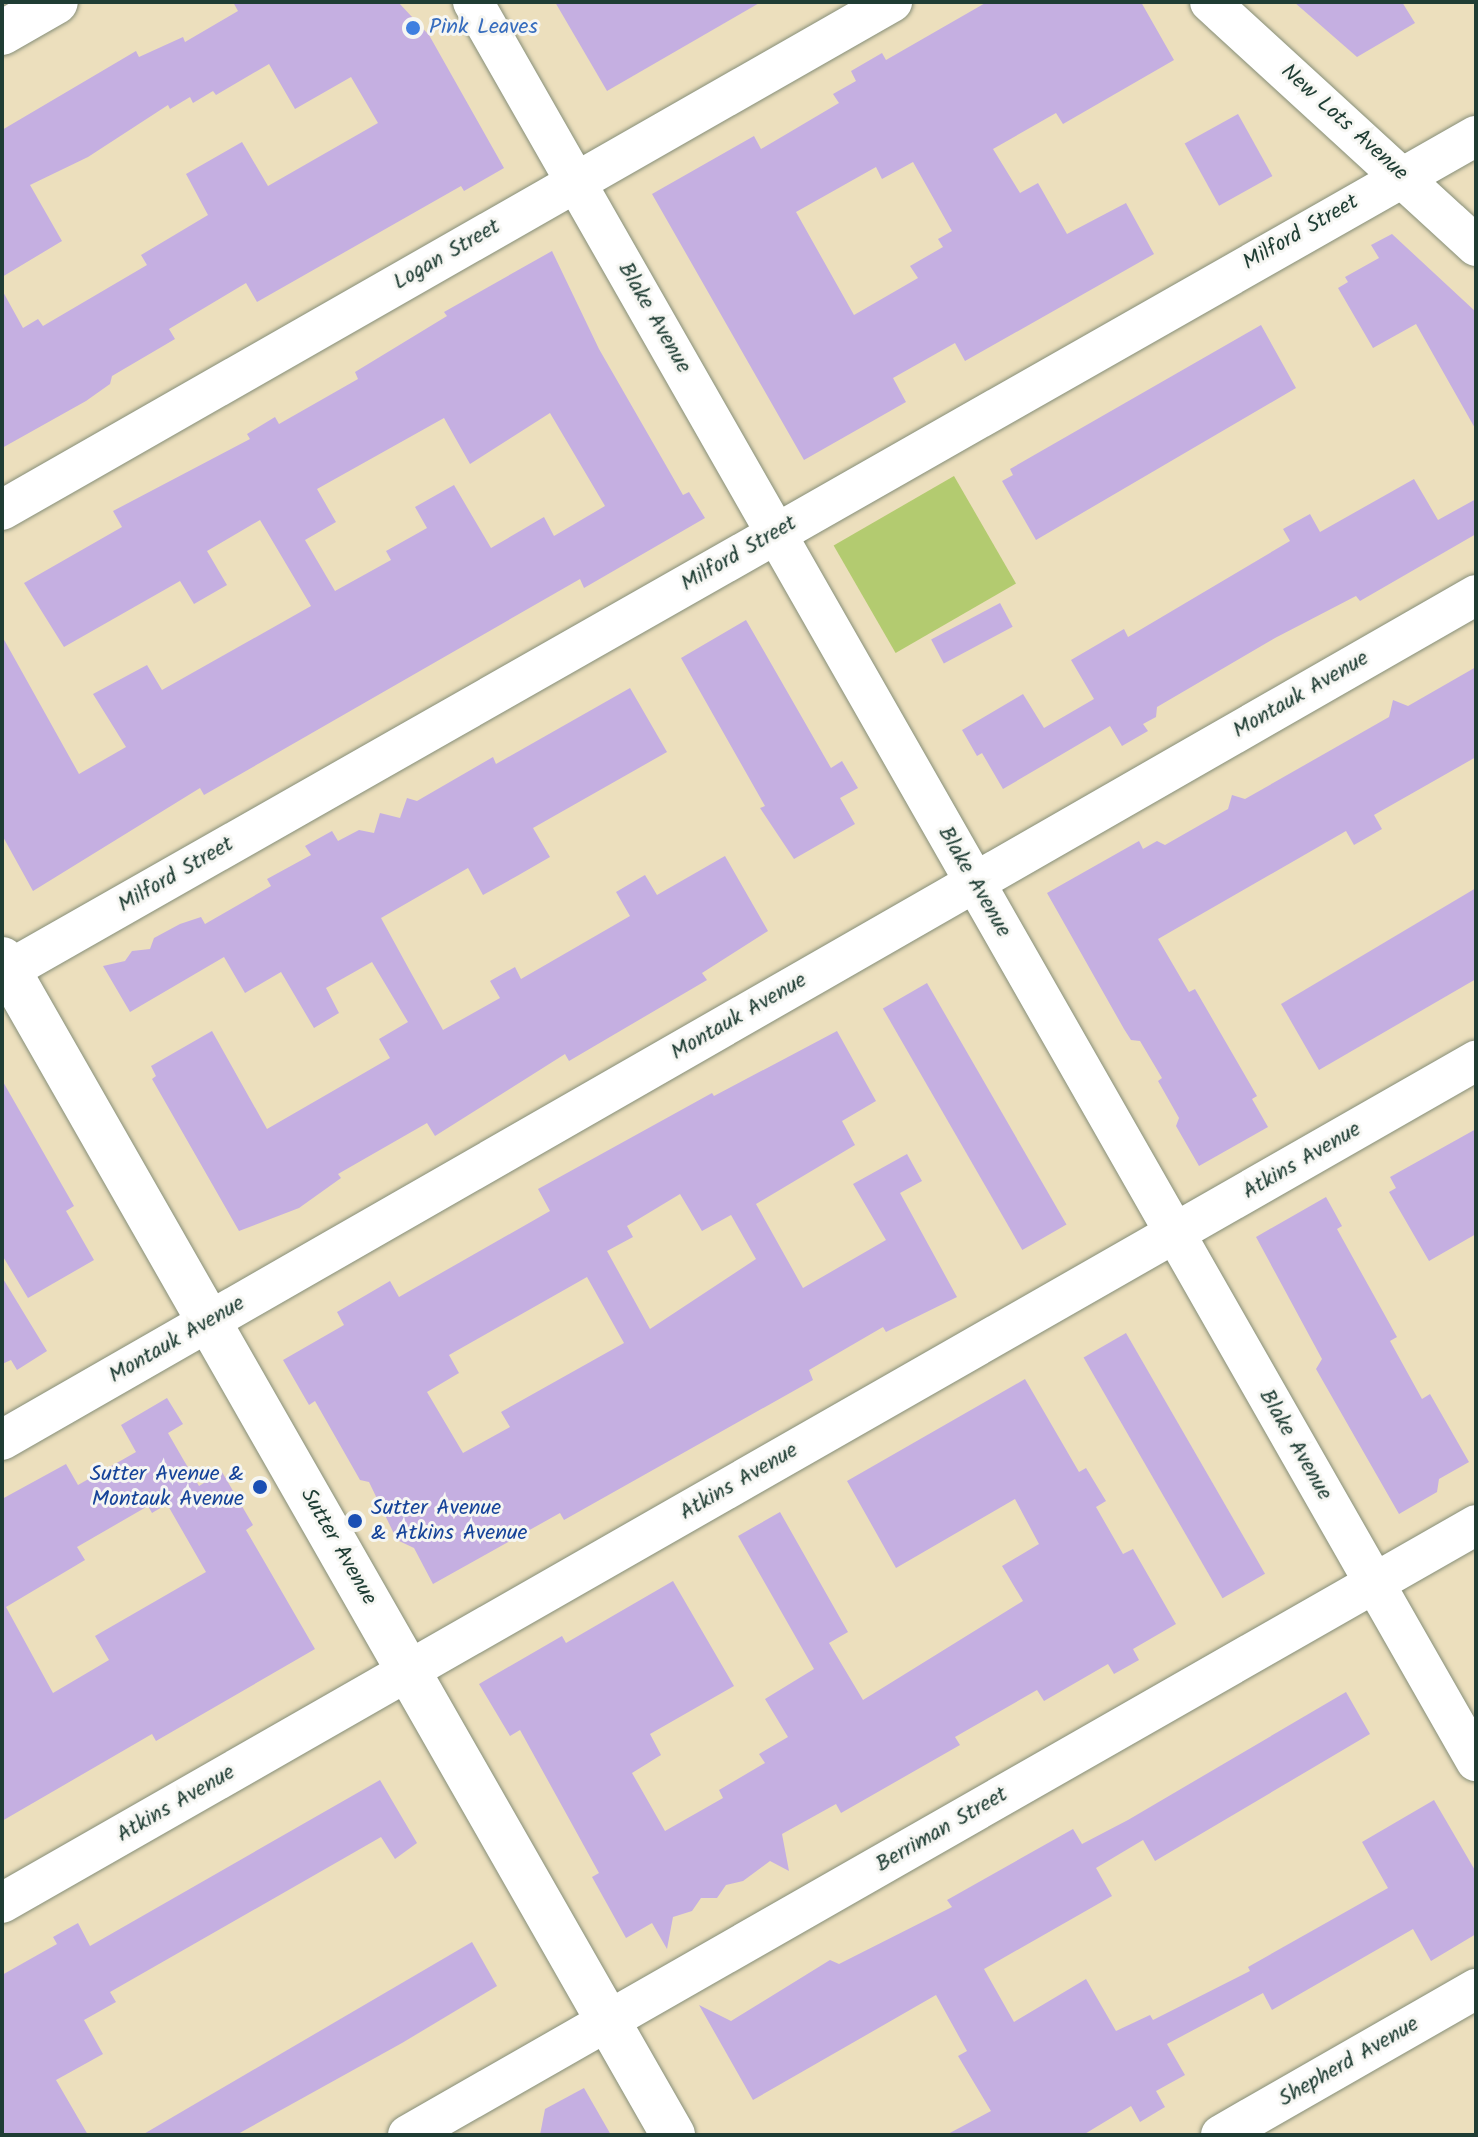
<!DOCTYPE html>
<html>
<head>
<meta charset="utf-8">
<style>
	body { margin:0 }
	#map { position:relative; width:1478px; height:2137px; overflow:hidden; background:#ecdfbd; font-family:Kalam,sans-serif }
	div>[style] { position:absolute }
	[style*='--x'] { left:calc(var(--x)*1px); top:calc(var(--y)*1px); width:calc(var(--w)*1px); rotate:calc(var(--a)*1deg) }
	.green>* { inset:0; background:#b3cb70; transform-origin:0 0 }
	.building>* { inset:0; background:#c5afe1; transform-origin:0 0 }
	.roads { filter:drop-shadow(0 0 2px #868e78) drop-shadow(0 0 2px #868e78) }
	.street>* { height:40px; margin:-20px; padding:0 20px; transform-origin:20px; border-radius:20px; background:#fff }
	.secondary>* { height:44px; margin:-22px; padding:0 22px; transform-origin:22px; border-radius:22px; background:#fff }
	.dots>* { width:22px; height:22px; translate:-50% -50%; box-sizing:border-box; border:4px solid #f6f6f2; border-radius:50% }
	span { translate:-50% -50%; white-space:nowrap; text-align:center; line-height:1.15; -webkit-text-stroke:6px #f6f6f2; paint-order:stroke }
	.shop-label { font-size:22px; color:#366cbe }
	.left { translate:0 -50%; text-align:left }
	.street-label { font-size:22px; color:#1f3d34 }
	.transit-label { font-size:22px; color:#164399 }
	.right { translate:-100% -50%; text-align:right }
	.frame { position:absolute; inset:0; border:4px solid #1f3d34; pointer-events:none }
</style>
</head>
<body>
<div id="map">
	<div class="green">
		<div style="left:954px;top:476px;width:124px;height:139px;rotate:60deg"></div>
	</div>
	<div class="building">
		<div style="clip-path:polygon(233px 2px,398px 2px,429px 35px,504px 168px,464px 191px,461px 186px,257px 302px,246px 283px,169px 329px,175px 339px,112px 376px,110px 384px,86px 401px,2px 448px,2px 290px,23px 328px,38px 319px,43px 326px,147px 265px,141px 255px,208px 215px,186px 174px,242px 142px,268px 186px,378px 123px,351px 77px,295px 109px,269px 64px,216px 95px,213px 91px,193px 103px,190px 97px,170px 109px,168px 105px,88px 157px,30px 185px,62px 241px,2px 277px,2px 130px,136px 51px,139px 57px,183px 37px,185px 42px,238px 11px)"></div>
		<div style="clip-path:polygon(555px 2px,761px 2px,607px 91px)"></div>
		<div style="clip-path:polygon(evenodd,987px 2px,1141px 2px,1174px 60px,1063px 124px,1056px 113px,993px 149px,1020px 193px,1038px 183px,1067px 234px,1126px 203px,1154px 254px,965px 361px,955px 343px,893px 378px,906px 402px,804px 460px,652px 194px,754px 136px,761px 149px,839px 103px,833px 94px,856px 81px,851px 71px,882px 53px,886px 60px,987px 2px,913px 162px,952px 231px,938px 239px,943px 247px,910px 266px,918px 278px,854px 315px,796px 212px,876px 167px,882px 179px,913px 162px)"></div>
		<div style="clip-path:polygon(1294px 2px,1402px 2px,1415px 23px,1357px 57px)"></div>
		<div style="left:1238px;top:114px;width:71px;height:61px;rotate:61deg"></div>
		<div style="clip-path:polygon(1392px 234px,1476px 312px,1476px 430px,1416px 324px,1373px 348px,1338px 288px,1348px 282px,1345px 277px,1379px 258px,1371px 245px)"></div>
		<div style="clip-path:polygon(evenodd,552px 251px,599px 349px,683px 495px,689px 492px,705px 518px,584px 588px,580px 579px,204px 795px,200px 788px,33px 891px,2px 835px,2px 636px,79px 774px,126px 747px,93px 694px,147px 665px,162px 690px,311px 606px,260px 520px,207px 551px,227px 585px,194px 604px,180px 581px,64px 647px,24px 583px,122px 527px,113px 511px,250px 439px,247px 434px,275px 417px,279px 424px,358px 379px,355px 372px,447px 316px,444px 312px,552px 251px,550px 413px,605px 506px,554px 536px,544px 517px,491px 548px,454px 485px,415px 507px,427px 528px,386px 551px,391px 560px,335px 591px,305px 540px,336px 522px,317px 489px,444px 418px,470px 464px,550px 413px)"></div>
		<div style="clip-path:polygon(1261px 325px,1296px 388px,1036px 540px,1002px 481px,1013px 475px,1010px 469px)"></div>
		<div style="clip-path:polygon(1414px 479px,1438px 520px,1476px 499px,1476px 534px,1360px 601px,1356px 596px,1275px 638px,1157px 707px,1156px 717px,1143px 724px,1148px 731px,1122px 746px,1110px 726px,1003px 789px,982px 753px,977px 756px,962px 730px,1023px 694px,1044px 728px,1094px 699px,1071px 660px,1124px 629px,1128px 637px,1290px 541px,1283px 529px,1310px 514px,1320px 532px)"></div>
		<div style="left:1000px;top:603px;width:27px;height:78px;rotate:62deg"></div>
		<div style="clip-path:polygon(746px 620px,831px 768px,842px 761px,858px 788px,840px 798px,855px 824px,794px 859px,760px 808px,765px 806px,681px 658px)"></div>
		<div style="clip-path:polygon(1476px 667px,1476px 757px,1374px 815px,1382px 829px,1354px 845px,1346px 831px,1158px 939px,1189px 992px,1195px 989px,1257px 1096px,1252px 1099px,1268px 1127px,1199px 1166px,1176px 1126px,1179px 1118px,1158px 1081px,1162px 1078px,1140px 1041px,1131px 1040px,1124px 1029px,1047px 893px,1139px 841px,1143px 849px,1157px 841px,1165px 845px,1228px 809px,1232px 795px,1245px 799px,1389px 717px,1393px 700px,1408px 706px)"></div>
		<div style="clip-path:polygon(630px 688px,667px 752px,533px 828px,550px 857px,517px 876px,483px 895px,468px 868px,381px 918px,410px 971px,443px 1030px,500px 998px,490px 981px,515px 967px,521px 979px,630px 916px,616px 892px,645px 875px,657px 895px,725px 856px,768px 931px,702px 973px,707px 980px,569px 1061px,565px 1054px,435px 1136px,427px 1123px,338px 1174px,341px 1178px,299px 1208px,239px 1231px,152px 1079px,156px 1076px,151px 1066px,212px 1031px,267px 1129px,390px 1058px,379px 1039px,408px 1022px,372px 962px,326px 988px,339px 1013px,314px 1028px,281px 972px,245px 993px,224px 957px,130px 1012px,103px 966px,125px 961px,132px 951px,150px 949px,154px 938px,180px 924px,201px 917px,205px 924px,271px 886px,267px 879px,311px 855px,305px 846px,332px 831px,338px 841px,359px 830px,374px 833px,380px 813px,400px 818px,407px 798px,417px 801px,493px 757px,496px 764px)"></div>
		<div style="clip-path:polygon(1476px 888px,1476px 979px,1319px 1070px,1281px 1004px)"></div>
		<div style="left:927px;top:983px;width:279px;height:51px;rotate:60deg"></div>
		<div style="clip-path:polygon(evenodd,837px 1031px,876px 1101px,842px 1121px,855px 1145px,756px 1204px,803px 1288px,886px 1240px,853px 1184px,907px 1154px,922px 1181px,900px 1193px,957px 1297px,886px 1332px,883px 1327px,809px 1370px,813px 1380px,774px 1402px,564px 1520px,560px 1513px,433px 1584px,414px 1548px,397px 1540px,369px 1482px,360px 1480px,315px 1401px,309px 1405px,283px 1360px,344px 1325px,337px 1312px,390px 1281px,399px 1297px,550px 1211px,538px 1189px,712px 1093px,714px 1096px,837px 1031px,680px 1194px,702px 1231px,731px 1215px,756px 1259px,650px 1329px,607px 1251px,633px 1237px,627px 1226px,680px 1194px,837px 1031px,587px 1277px,624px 1343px,501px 1412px,510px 1427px,463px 1453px,427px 1392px,459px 1373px,449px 1355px,587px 1277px)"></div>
		<div style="clip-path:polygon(2px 1080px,74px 1206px,66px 1211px,94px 1260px,28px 1298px,2px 1255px)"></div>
		<div style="clip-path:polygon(1476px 1129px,1476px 1234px,1429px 1261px,1389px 1192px,1396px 1188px,1390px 1177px)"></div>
		<div style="clip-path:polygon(1326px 1197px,1342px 1226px,1337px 1229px,1397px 1337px,1390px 1341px,1422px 1399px,1430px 1394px,1469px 1462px,1439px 1479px,1437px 1492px,1399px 1514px,1316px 1369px,1322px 1359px,1256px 1237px)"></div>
		<div style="clip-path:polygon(2px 1277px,47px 1351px,17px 1370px,11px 1360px,2px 1364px)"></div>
		<div style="left:1126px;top:1333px;width:278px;height:49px;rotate:60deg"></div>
		<div style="clip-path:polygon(1025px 1379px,1079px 1472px,1086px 1468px,1106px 1501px,1096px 1507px,1123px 1554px,1133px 1549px,1176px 1624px,1133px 1649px,1139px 1660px,1114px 1674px,1108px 1664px,1044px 1701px,1037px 1690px,955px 1737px,960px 1745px,841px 1813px,836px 1804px,782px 1834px,789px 1871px,770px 1861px,743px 1881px,726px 1885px,717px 1898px,701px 1898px,692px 1911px,673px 1917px,667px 1949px,652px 1923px,626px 1938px,592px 1877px,599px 1873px,520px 1730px,510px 1736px,479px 1684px,562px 1636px,566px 1643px,673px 1581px,734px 1686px,650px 1734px,661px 1755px,632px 1773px,665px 1831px,723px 1798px,719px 1790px,765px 1763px,759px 1754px,788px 1737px,765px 1699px,814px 1669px,738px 1536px,780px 1512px,848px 1632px,829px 1643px,863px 1700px,1023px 1601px,1002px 1566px,1039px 1544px,1015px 1499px,896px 1568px,847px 1481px)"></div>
		<div style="clip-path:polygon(evenodd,167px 1398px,183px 1424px,168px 1433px,183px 1459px,199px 1486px,222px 1472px,253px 1525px,246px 1530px,315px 1649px,156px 1741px,152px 1734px,2px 1821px,2px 1499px,66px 1464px,78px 1485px,136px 1452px,121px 1425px,167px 1398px,167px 1504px,206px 1572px,95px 1636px,109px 1660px,53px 1693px,6px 1607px,85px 1560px,77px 1547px,148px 1506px,152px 1513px,167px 1504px)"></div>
		<div style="clip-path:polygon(1346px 1692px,1370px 1734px,1155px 1861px,1143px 1840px,1096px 1868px,1112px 1896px,984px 1969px,1014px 2022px,1086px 1979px,1116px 2031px,1150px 2015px,1153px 2020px,1250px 1971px,1248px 1967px,1388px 1888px,1362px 1842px,1434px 1800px,1476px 1872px,1476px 1934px,1431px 1961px,1413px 1929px,1272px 2010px,1263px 1993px,1167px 2044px,1185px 2075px,1156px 2091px,1165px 2107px,1140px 2122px,1131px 2106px,1083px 2135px,946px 2135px,991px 2111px,958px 2056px,967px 2051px,936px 1995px,753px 2100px,699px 2005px,731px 2021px,830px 1960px,839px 1964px,952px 1907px,947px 1900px,1073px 1829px,1082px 1844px,1128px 1820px)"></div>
		<div style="clip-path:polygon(380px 1780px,417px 1843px,395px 1859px,381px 1837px,110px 1992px,116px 2002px,84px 2020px,103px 2054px,56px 2080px,88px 2135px,2px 2135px,2px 1975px,57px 1944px,53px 1937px,78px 1923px,90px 1946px)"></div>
		<div style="clip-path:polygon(472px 1942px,497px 1986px,402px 2043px,236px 2135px,142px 2135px)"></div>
		<div style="clip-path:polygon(584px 2088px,611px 2135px,540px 2135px,545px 2109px)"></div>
	</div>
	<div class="roads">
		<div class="street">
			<div style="--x:473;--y:2;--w:2025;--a:60.31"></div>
			<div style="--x:1210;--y:2;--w:361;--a:42.5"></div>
			<div style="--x:2;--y:510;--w:1025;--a:-29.72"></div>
			<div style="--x:2;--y:974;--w:1696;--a:-29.62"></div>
			<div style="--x:2;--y:1440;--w:1699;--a:-29.82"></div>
			<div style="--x:2;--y:1903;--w:1698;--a:-29.74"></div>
			<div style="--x:408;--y:2135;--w:1230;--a:-29.73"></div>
			<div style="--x:1221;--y:2135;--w:294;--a:-29.8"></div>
		</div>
		<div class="secondary">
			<div style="--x:2;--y:33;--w:62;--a:-29.9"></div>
			<div style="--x:2;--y:959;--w:1354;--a:60.29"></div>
		</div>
	</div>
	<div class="dots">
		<div style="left:413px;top:28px;background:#3f7fe0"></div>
		<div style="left:260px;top:1487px;background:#1a4fb4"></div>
		<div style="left:355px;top:1521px;background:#1a4fb4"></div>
	</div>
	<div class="shop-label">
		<span class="left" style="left:429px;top:28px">Pink Leaves</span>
	</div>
	<div class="street-label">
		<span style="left:1344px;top:123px;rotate:42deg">New Lots Avenue</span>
		<span style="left:1301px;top:233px;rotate:-30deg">Milford Street</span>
		<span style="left:447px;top:255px;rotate:-30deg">Logan Street</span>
		<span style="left:654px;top:318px;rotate:60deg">Blake Avenue</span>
		<span style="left:739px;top:554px;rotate:-30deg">Milford Street</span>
		<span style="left:1301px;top:695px;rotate:-30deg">Montauk Avenue</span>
		<span style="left:176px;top:875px;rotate:-30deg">Milford Street</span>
		<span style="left:974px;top:882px;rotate:60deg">Blake Avenue</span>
		<span style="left:739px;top:1017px;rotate:-30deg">Montauk Avenue</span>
		<span style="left:1302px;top:1161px;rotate:-30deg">Atkins Avenue</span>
		<span style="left:177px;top:1340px;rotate:-30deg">Montauk Avenue</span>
		<span style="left:1295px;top:1445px;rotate:60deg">Blake Avenue</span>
		<span style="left:739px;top:1482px;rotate:-30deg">Atkins Avenue</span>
		<span style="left:338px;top:1547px;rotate:60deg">Sutter Avenue</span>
		<span style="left:176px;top:1804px;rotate:-30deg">Atkins Avenue</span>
		<span style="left:942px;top:1830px;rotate:-30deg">Berriman Street</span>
		<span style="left:1349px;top:2062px;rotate:-30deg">Shepherd Avenue</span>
	</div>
	<div class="transit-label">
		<span class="right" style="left:244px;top:1487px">Sutter Avenue &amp;<br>Montauk Avenue</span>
		<span class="left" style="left:371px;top:1521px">Sutter Avenue<br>&amp; Atkins Avenue</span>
	</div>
	<div class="frame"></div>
</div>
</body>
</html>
